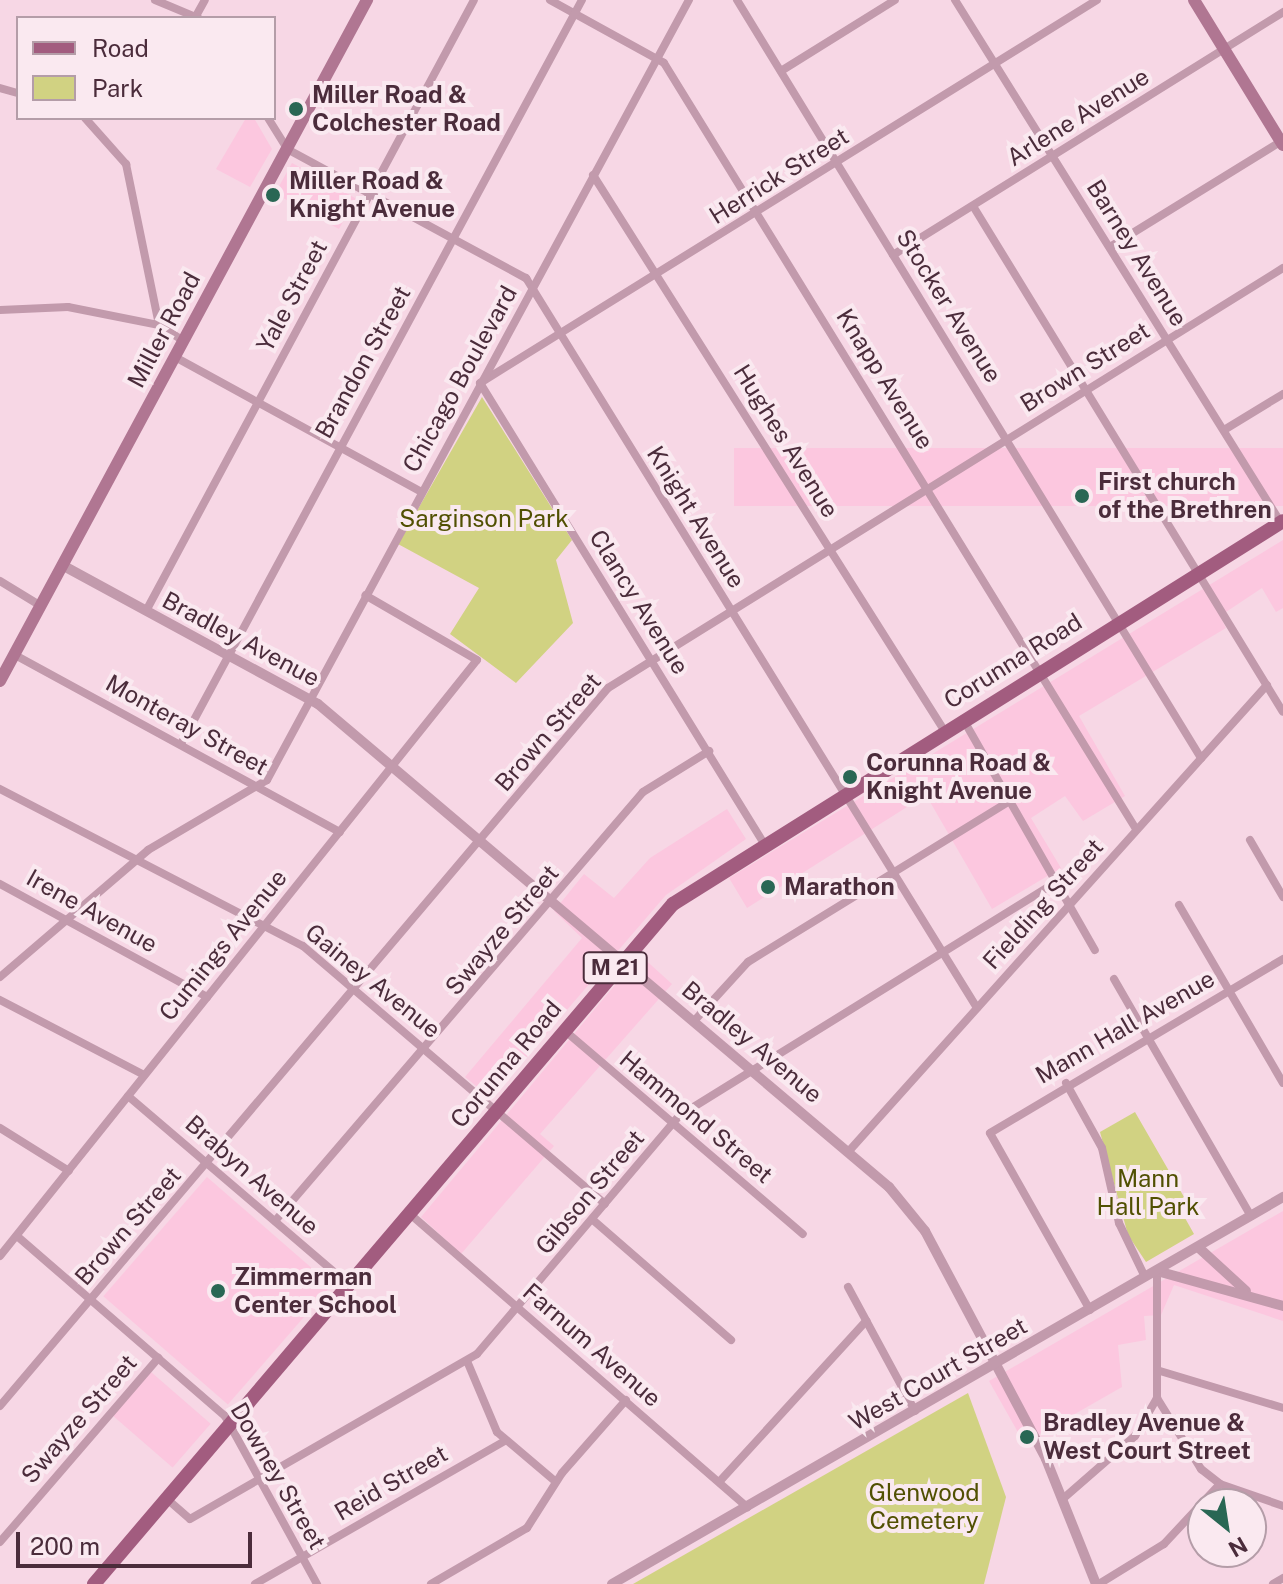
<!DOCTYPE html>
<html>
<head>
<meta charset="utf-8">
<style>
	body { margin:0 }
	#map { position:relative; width:1283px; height:1584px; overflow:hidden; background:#f7d7e5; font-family:"Public Sans",sans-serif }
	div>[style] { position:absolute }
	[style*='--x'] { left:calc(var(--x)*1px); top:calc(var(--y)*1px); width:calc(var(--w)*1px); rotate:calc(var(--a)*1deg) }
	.built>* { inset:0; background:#fcc7df; transform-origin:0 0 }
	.green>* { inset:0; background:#d1d282 }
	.minor>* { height:8px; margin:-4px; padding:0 4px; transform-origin:4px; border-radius:4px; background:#c29aac }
	.tertiary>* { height:10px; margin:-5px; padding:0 5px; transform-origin:5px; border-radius:5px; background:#c29aac }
	.secondary>* { height:12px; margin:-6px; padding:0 6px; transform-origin:6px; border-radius:6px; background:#b07692 }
	.primary>* { height:14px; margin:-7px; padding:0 7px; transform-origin:7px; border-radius:7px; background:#a25c7f }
	.dots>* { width:22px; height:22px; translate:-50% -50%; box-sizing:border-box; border:4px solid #fae9f0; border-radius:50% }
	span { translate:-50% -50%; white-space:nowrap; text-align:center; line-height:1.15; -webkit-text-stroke:8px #fae9f0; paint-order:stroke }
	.shield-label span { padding:2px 6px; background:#fae9f0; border:2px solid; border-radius:6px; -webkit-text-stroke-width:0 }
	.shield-label { font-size:22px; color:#4b2c3b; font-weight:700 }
	.poi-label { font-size:24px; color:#4b2c3b; font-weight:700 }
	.left { translate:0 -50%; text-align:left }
	.street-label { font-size:24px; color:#4b2c3b }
	.park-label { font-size:24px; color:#515002 }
	.legend { position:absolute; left:16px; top:16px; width:260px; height:104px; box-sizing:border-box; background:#fae9f0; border:2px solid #b49da8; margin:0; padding:10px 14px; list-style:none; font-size:24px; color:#4b2c3b }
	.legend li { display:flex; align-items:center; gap:16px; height:40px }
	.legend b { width:40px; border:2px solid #b49da8 }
	.north { position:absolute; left:1187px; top:1488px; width:80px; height:80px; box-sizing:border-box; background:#fae9f0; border:2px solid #b49da8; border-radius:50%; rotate:150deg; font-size:22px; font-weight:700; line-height:32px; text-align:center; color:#4b2c3b }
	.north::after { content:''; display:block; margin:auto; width:28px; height:36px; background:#296754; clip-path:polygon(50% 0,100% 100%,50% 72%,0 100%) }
	.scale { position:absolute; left:16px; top:1532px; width:236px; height:36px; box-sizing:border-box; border:4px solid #4b2c3b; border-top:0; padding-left:10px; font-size:24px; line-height:28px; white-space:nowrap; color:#4b2c3b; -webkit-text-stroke:6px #fae9f0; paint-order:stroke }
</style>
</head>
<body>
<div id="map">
	<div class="built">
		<div style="clip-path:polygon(246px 118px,254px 118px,272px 149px,250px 187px,216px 169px)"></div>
		<div style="left:292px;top:163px;width:73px;height:35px;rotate:29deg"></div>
		<div style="left:1283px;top:448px;width:58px;height:549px;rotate:90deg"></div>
		<div style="clip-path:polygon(1283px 540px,1283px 608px,1276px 612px,1262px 588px,1220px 616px,1226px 628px,1079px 716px,1125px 796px,1083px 821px,1065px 796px,1031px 818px,1061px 868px,992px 909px,926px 795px,747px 908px,729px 878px)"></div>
		<div style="clip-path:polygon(727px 809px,746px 839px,666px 895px,491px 1098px,465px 1077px,582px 938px,554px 911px,584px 874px,614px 898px,650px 858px)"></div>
		<div style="clip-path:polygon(640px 955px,672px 984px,540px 1134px,554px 1146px,461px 1254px,421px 1217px)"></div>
		<div style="left:207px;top:1177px;width:165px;height:158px;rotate:41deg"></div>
		<div style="clip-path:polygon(1283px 1211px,1283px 1321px,1174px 1285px,1161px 1315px,1144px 1316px,1146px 1340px,1118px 1345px,1122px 1387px,1024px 1443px,989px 1381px)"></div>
		<div style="left:151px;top:1372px;width:79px;height:58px;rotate:41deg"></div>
	</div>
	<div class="green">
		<div style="clip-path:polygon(482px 397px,572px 540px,556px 560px,573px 623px,516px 683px,450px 634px,479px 588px,398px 544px)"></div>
		<div style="clip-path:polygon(1135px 1112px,1184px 1197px,1176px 1202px,1194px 1234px,1146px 1262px,1128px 1235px,1100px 1132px)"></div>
		<div style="clip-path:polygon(968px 1393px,1006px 1497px,984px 1584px,633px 1584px)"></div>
	</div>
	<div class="minor">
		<div style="--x:155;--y:0;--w:47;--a:22.7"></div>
		<div style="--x:550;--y:0;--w:130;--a:28.9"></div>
		<div style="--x:664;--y:63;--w:900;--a:58.36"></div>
		<div style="--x:737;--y:0;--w:889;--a:58.53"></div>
		<div style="--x:955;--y:0;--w:616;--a:58.06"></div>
		<div style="--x:196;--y:16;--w:18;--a:-61"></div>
		<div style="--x:781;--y:71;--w:134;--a:-31.9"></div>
		<div style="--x:0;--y:88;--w:19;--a:16"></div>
		<div style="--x:85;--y:118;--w:62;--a:48.3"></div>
		<div style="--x:126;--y:164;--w:164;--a:78.4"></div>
		<div style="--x:268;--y:118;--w:36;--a:58"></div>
		<div style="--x:287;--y:149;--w:272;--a:28.4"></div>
		<div style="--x:526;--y:278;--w:858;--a:58.29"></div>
		<div style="--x:593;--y:175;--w:657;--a:57.69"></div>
		<div style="--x:973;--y:206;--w:593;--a:58.51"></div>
		<div style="--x:1110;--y:247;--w:203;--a:-31.7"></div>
		<div style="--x:893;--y:255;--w:460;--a:-31.9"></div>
		<div style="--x:0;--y:310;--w:68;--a:-2.5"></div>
		<div style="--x:68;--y:307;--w:93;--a:11.2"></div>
		<div style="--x:159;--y:325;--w:30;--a:33"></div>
		<div style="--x:175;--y:357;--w:279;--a:28.7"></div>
		<div style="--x:1224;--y:430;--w:69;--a:-31.4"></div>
		<div style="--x:0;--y:581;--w:48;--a:31.4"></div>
		<div style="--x:146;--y:611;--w:693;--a:-61.77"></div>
		<div style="--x:15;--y:655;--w:370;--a:28.6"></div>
		<div style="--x:963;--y:719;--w:266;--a:60.3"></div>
		<div style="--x:181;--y:744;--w:845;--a:-61.68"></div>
		<div style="--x:0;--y:789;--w:341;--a:27.4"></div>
		<div style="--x:303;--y:946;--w:397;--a:40.5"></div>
		<div style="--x:1250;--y:840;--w:66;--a:59.9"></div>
		<div style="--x:763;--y:842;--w:539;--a:-121.66"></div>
		<div style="--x:480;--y:383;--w:726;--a:-31.83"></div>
		<div style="--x:0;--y:884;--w:236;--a:28.6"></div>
		<div style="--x:1179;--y:905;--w:206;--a:59.7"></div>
		<div style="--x:0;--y:977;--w:195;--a:-40.6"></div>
		<div style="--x:148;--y:850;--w:138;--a:-30.5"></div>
		<div style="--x:267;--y:780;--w:887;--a:-61.59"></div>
		<div style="--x:1114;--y:979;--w:274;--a:60"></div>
		<div style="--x:0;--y:1000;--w:162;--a:27.5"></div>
		<div style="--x:695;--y:1020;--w:79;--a:-47.6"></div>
		<div style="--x:748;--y:962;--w:308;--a:-31.6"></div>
		<div style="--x:564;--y:1030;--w:314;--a:40.5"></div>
		<div style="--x:1066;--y:1083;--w:74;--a:61"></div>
		<div style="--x:1102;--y:1148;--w:77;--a:77.2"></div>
		<div style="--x:1119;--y:1223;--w:60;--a:64.3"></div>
		<div style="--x:128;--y:1096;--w:291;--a:40.5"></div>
		<div style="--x:0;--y:1128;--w:81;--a:31.9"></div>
		<div style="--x:849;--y:1151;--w:626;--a:-48.11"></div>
		<div style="--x:410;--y:1214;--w:447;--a:41"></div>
		<div style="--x:593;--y:1220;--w:183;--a:41"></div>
		<div style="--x:275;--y:1221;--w:565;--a:-49.38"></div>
		<div style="--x:643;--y:792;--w:78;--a:-31.8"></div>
		<div style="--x:17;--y:1236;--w:275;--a:40.9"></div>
		<div style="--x:225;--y:1416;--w:192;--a:61.3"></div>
		<div style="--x:0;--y:1256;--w:763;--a:-51.33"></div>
		<div style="--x:477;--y:660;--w:129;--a:-149.9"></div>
		<div style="--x:848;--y:1287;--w:141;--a:61.6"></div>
		<div style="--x:1090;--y:1310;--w:203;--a:-119.5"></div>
		<div style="--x:990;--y:1133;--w:341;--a:-30.7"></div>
		<div style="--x:467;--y:1361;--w:77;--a:67.1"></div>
		<div style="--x:497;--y:1432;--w:77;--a:40.3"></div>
		<div style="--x:1160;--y:1371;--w:128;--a:16.7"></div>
		<div style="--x:1157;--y:1398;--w:84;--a:58.2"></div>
		<div style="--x:1201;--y:1469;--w:24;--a:38"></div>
		<div style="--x:1220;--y:1484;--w:67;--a:19.2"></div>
		<div style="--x:0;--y:1406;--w:941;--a:-49.74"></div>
		<div style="--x:608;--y:688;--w:795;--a:-31.89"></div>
		<div style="--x:720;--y:1481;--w:217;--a:-47.6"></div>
		<div style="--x:1065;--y:1497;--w:93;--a:-41.1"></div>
		<div style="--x:1135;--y:1436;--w:44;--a:-59.9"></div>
		<div style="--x:1157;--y:1398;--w:127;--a:-90"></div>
		<div style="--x:167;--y:1499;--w:30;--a:41"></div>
		<div style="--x:190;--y:1519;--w:331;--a:-29.9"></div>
		<div style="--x:477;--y:1354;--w:312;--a:-49.7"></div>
		<div style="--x:679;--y:1116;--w:445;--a:-31.8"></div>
		<div style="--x:0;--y:1542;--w:243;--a:-49.3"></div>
		<div style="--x:255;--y:1584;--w:289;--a:-29.8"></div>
		<div style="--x:431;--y:1584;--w:111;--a:-30.3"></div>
		<div style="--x:527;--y:1528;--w:65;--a:-57.5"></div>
		<div style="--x:562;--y:1473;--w:97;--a:-48.8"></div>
		<div style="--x:1099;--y:1584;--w:76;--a:-31.6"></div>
		<div style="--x:1164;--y:1544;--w:82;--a:-47"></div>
		<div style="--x:1273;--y:1584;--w:12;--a:-31"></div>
	</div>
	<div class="tertiary">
		<div style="--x:62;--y:565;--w:291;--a:28.5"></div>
		<div style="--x:318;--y:704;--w:748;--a:40.23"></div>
		<div style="--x:889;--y:1187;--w:57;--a:50.7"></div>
		<div style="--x:925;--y:1231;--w:258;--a:62"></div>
		<div style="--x:1046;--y:1459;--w:135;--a:68.2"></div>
		<div style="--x:1198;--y:1247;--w:65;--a:42.5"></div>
		<div style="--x:1157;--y:1271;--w:131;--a:15.5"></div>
		<div style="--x:612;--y:1584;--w:775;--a:-29.97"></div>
	</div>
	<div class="secondary">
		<div style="--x:1194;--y:0;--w:170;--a:58.5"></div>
		<div style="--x:0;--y:681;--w:774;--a:-61.68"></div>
	</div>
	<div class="primary">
		<div style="--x:94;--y:1584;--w:893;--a:-49.59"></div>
		<div style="--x:673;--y:904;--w:720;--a:-32.12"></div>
	</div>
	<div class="dots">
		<div style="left:296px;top:109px;background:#296754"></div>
		<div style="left:273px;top:195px;background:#296754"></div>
		<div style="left:1082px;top:496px;background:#296754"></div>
		<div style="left:850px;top:777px;background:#296754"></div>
		<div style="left:768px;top:887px;background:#296754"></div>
		<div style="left:218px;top:1291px;background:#296754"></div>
		<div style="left:1027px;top:1437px;background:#296754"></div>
	</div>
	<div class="shield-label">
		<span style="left:615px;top:968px">M 21</span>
	</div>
	<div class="poi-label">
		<span class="left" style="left:312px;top:109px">Miller Road &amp;<br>Colchester Road</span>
		<span class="left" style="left:289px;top:195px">Miller Road &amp;<br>Knight Avenue</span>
		<span class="left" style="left:1098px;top:496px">First church<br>of the Brethren</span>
		<span class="left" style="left:866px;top:777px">Corunna Road &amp;<br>Knight Avenue</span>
		<span class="left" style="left:784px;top:887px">Marathon</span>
		<span class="left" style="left:234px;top:1291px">Zimmerman<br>Center School</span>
		<span class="left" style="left:1043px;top:1437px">Bradley Avenue &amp;<br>West Court Street</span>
	</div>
	<div class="street-label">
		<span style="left:1078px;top:117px;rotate:-32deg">Arlene Avenue</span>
		<span style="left:779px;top:176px;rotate:-32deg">Herrick Street</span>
		<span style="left:1137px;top:253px;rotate:58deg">Barney Avenue</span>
		<span style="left:292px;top:296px;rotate:-62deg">Yale Street</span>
		<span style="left:949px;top:306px;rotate:58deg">Stocker Avenue</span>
		<span style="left:164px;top:330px;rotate:-62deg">Miller Road</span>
		<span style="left:363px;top:362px;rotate:-61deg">Brandon Street</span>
		<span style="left:1085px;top:367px;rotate:-32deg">Brown Street</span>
		<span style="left:460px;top:379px;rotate:-61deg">Chicago Boulevard</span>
		<span style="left:885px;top:379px;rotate:58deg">Knapp Avenue</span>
		<span style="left:786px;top:441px;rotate:58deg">Hughes Avenue</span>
		<span style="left:696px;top:517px;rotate:58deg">Knight Avenue</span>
		<span style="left:639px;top:602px;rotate:58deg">Clancy Avenue</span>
		<span style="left:241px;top:639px;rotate:28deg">Bradley Avenue</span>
		<span style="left:1013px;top:661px;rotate:-32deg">Corunna Road</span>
		<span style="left:187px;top:725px;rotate:29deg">Monteray Street</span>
		<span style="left:548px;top:732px;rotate:-49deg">Brown Street</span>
		<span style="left:1043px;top:904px;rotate:-48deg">Fielding Street</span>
		<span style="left:92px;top:911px;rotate:29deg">Irene Avenue</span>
		<span style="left:502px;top:930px;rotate:-50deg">Swayze Street</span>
		<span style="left:223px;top:945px;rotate:-51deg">Cumings Avenue</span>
		<span style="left:373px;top:981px;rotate:39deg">Gainey Avenue</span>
		<span style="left:1125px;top:1027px;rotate:-30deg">Mann Hall Avenue</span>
		<span style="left:752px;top:1042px;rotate:40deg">Bradley Avenue</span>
		<span style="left:506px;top:1064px;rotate:-50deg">Corunna Road</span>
		<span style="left:696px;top:1117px;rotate:40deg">Hammond Street</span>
		<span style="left:252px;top:1175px;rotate:41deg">Brabyn Avenue</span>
		<span style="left:590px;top:1192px;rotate:-50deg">Gibson Street</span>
		<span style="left:128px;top:1226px;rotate:-49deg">Brown Street</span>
		<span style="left:592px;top:1345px;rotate:41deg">Farnum Avenue</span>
		<span style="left:938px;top:1374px;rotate:-30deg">West Court Street</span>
		<span style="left:79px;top:1419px;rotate:-49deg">Swayze Street</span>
		<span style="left:278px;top:1476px;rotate:60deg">Downey Street</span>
		<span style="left:391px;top:1483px;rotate:-30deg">Reid Street</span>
	</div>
	<div class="park-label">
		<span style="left:484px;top:519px">Sarginson Park</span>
		<span style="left:1148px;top:1193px">Mann<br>Hall Park</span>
		<span style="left:924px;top:1507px">Glenwood<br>Cemetery</span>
	</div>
	<ul class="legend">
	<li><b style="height:10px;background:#a25c7f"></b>Road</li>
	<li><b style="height:22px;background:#d1d282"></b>Park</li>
	</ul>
	<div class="north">N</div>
	<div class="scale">200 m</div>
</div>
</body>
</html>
